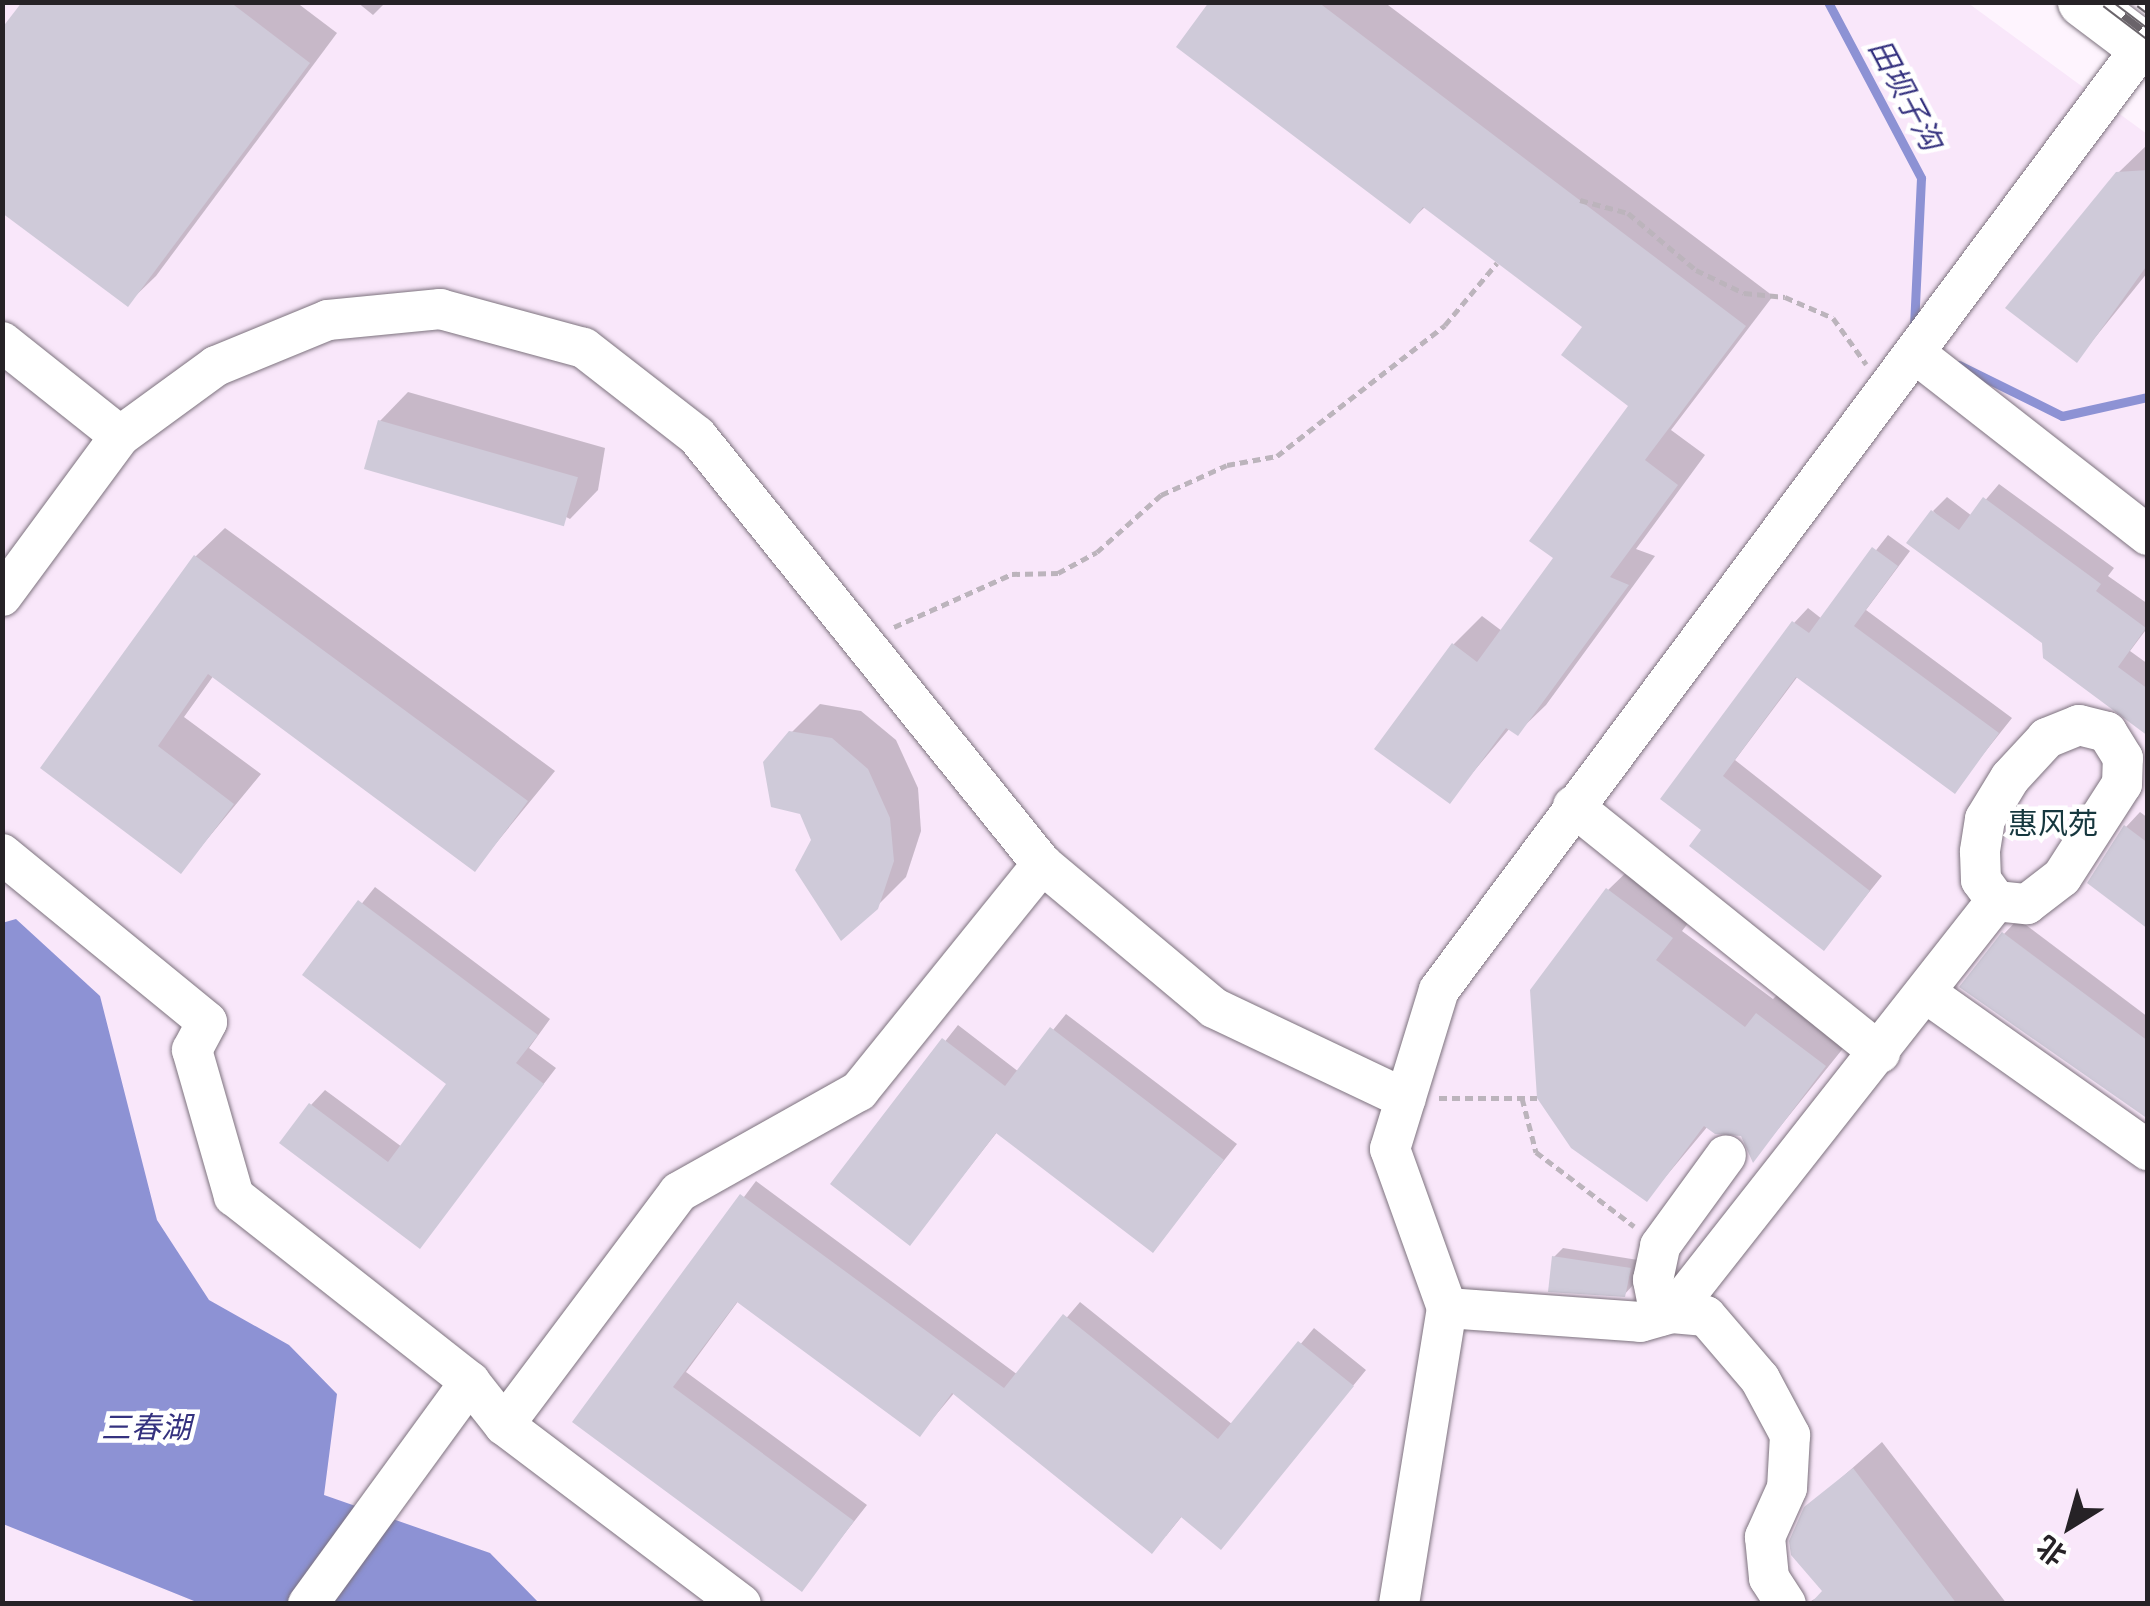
<!DOCTYPE html>
<html>
<head>
<meta charset="utf-8">
<style>
	body { margin:0 }
	#map { position:relative; width:2150px; height:1606px; overflow:hidden; background:#fef4fe; font-family:"Roboto Condensed","Noto Sans SC",sans-serif }
	div>[style] { position:absolute }
	[style*='--x'] { left:calc(var(--x)*1px); top:calc(var(--y)*1px); width:calc(var(--w)*1px); rotate:calc(var(--a)*1deg) }
	.built>* { inset:0; background:#f9e7fa }
	.water>* { inset:0; background:#8d92d4 }
	.shadow>* { inset:0; background:#0003 }
	.stream>* { height:9px; margin:-4.5px; padding:0 4.5px; transform-origin:4.5px; border-radius:4.5px; background:#8d92d4 }
	.building>* { inset:0; background:#cfcad9; transform-origin:0 0 }
	.path>* { height:5px; margin-top:-2.5px; transform-origin:0; background:repeating-linear-gradient(90deg,#bcb4bc 0 8px,transparent 0 13px) }
	.roads { filter:drop-shadow(0 0 2px #7d737e) drop-shadow(0 0 2px #7d737e) }
	.minor>* { height:40px; margin:-20px; padding:0 20px; transform-origin:20px; border-radius:20px; background:#fff }
	.major>* { height:50px; margin:-25px; padding:0 25px; transform-origin:25px; border-radius:25px; background:#fff }
	.rail>* { height:11px; margin-top:-5.5px; transform-origin:0; background:repeating-linear-gradient(90deg,#fff 0 22px,#6a646a 0 44px); box-sizing:border-box; border-block:2px solid #6a646a }
	span { translate:-50% -50%; white-space:nowrap; text-align:center; line-height:1.15; -webkit-text-stroke:9px #fff; paint-order:stroke }
	.water-label { font-size:30px; color:#35327f; font-style:italic }
	.neighbourhood-label { font-size:30px; color:#16373e }
	.frame { position:absolute; inset:0; border:5px solid #262226; pointer-events:none }
	.north { position:absolute; left:2020px; top:1476px; width:100px; height:100px; -webkit-text-stroke:8px #fff; paint-order:stroke; rotate:217deg; font-size:28px; font-weight:700; line-height:40px; text-align:center; color:#262226 }
	.north::after { content:''; display:block; margin:auto; width:35px; height:45px; background:#262226; clip-path:polygon(50% 0,100% 100%,50% 72%,0 100%) }
</style>
</head>
<body>
<div id="map">
	<div class="built">
		<div style="clip-path:polygon(3px 3px,1968px 3px,2147px 134px,2147px 1603px,3px 1604px)"></div>
	</div>
	<div class="water">
		<div style="clip-path:polygon(16px 919px,100px 996px,157px 1220px,209px 1300px,289px 1345px,337px 1394px,324px 1495px,490px 1553px,539px 1603px,199px 1603px,3px 1524px,2px 923px)"></div>
	</div>
	<div class="shadow">
		<div style="clip-path:polygon(25px 2px,296px 2px,337px 33px,156px 276px,127px 304px)"></div>
		<div style="clip-path:polygon(357px 2px,386px 2px,373px 15px)"></div>
		<div style="clip-path:polygon(1213px 2px,1384px 2px,1773px 296px,1671px 430px,1705px 455px,1636px 549px,1655px 556px,1546px 705px,1517px 733px,1510px 728px,1449px 801px,1454px 644px,1482px 616px,1502px 631px,1557px 558px,1631px 406px,1585px 327px,1426px 206px,1410px 221px)"></div>
		<div style="clip-path:polygon(2148px 144px,2148px 272px,2077px 360px,2118px 173px)"></div>
		<div style="clip-path:polygon(408px 392px,605px 448px,598px 490px,570px 519px,380px 421px)"></div>
		<div style="clip-path:polygon(1999px 484px,2114px 568px,2108px 576px,2148px 604px,2148px 627px,2130px 651px,2148px 664px,2148px 733px,2044px 641px,1933px 511px,1947px 497px,1972px 516px)"></div>
		<div style="clip-path:polygon(225px 528px,555px 771px,475px 869px,214px 675px,184px 717px,261px 774px,181px 871px,44px 768px,196px 556px)"></div>
		<div style="clip-path:polygon(1888px 535px,1910px 551px,1866px 610px,2012px 718px,1954px 791px,1798px 676px,1735px 760px,1882px 876px,1824px 948px,1705px 830px,1664px 799px,1794px 623px,1808px 608px,1822px 619px)"></div>
		<div style="clip-path:polygon(820px 704px,861px 711px,896px 740px,918px 788px,921px 831px,906px 877px,876px 907px,814px 840px,791px 733px)"></div>
		<div style="clip-path:polygon(2140px 812px,2148px 818px,2148px 926px,2126px 827px)"></div>
		<div style="clip-path:polygon(1637px 862px,1699px 909px,1682px 931px,1773px 999px,1786px 986px,1853px 1036px,1754px 1159px,1742px 1134px,1708px 1126px,1647px 1199px,1608px 890px)"></div>
		<div style="clip-path:polygon(375px 887px,550px 1019px,529px 1048px,556px 1068px,420px 1245px,311px 1105px,325px 1090px,402px 1147px,450px 1083px,305px 975px)"></div>
		<div style="clip-path:polygon(2018px 919px,2148px 1017px,2148px 1117px,2004px 934px)"></div>
		<div style="clip-path:polygon(1066px 1014px,1237px 1144px,1153px 1250px,998px 1131px,910px 1243px,833px 1184px,958px 1025px,1019px 1072px)"></div>
		<div style="clip-path:polygon(756px 1181px,1018px 1375px,1080px 1302px,1233px 1425px,1314px 1328px,1366px 1370px,1221px 1547px,1183px 1515px,1166px 1536px,955px 1392px,920px 1434px,739px 1300px,686px 1372px,867px 1505px,801px 1589px,575px 1422px)"></div>
		<div style="clip-path:polygon(1563px 1248px,1638px 1260px,1633px 1285px,1624px 1295px,1554px 1257px)"></div>
		<div style="clip-path:polygon(1882px 1442px,2007px 1604px,1806px 1604px,1823px 1594px,1806px 1509px)"></div>
	</div>
	<div class="stream">
		<div style="--x:1828;--y:2;--w:199;--a:62.1"></div>
		<div style="--x:1921;--y:178;--w:150;--a:92.7"></div>
		<div style="--x:1959;--y:365;--w:115;--a:26.3"></div>
		<div style="--x:2062;--y:416;--w:88;--a:-12.5"></div>
	</div>
	<div class="building">
		<div style="clip-path:polygon(22px 2px,230px 2px,310px 63px,128px 307px,2px 213px,2px 28px)"></div>
		<div style="clip-path:polygon(1209px 2px,1318px 2px,1746px 326px,1645px 460px,1678px 485px,1610px 577px,1629px 585px,1518px 736px,1506px 728px,1450px 804px,1374px 749px,1452px 643px,1477px 662px,1553px 558px,1529px 541px,1628px 406px,1561px 355px,1582px 327px,1423px 207px,1410px 224px,1176px 47px)"></div>
		<div style="clip-path:polygon(2148px 170px,2148px 264px,2077px 363px,2005px 308px,2116px 172px)"></div>
		<div style="left:378px;top:420px;width:208px;height:51px;rotate:16deg"></div>
		<div style="clip-path:polygon(1983px 497px,2101px 584px,2096px 591px,2146px 628px,2118px 667px,2148px 689px,2148px 736px,2043px 658px,2042px 643px,1906px 543px,1931px 510px,1959px 530px)"></div>
		<div style="clip-path:polygon(1872px 547px,1898px 566px,1854px 626px,1999px 733px,1955px 794px,1796px 677px,1723px 776px,1870px 891px,1824px 951px,1689px 846px,1701px 830px,1660px 799px,1792px 621px,1809px 633px)"></div>
		<div style="clip-path:polygon(194px 555px,528px 801px,475px 872px,208px 674px,158px 746px,234px 804px,181px 874px,40px 768px)"></div>
		<div style="clip-path:polygon(789px 731px,832px 738px,868px 769px,890px 818px,894px 861px,878px 909px,841px 941px,795px 870px,811px 840px,800px 814px,771px 807px,763px 762px)"></div>
		<div style="clip-path:polygon(2124px 825px,2148px 843px,2148px 929px,2087px 883px)"></div>
		<div style="clip-path:polygon(1606px 888px,1673px 938px,1656px 960px,1745px 1027px,1756px 1013px,1826px 1066px,1753px 1163px,1741px 1136px,1715px 1134px,1704px 1126px,1647px 1202px,1571px 1148px,1537px 1098px,1530px 990px)"></div>
		<div style="clip-path:polygon(358px 900px,538px 1035px,516px 1063px,544px 1084px,420px 1249px,279px 1143px,309px 1103px,388px 1162px,446px 1084px,302px 975px)"></div>
		<div style="clip-path:polygon(2002px 932px,2148px 1041px,2148px 1119px,1959px 987px)"></div>
		<div style="clip-path:polygon(1050px 1027px,1224px 1160px,1153px 1253px,996px 1133px,910px 1246px,830px 1184px,942px 1038px,1005px 1086px)"></div>
		<div style="clip-path:polygon(740px 1194px,1004px 1388px,1063px 1314px,1218px 1439px,1298px 1341px,1354px 1386px,1221px 1550px,1181px 1517px,1152px 1554px,952px 1393px,920px 1437px,737px 1302px,673px 1387px,854px 1521px,802px 1592px,572px 1422px)"></div>
		<div style="clip-path:polygon(1552px 1256px,1631px 1268px,1625px 1297px,1548px 1292px)"></div>
		<div style="clip-path:polygon(1853px 1468px,1957px 1604px,1810px 1604px,1822px 1591px,1791px 1555px,1789px 1541px,1804px 1507px)"></div>
	</div>
	<div class="path">
		<div style="--x:1580;--y:200;--w:50;--a:15.2"></div>
		<div style="--x:1628;--y:213;--w:89;--a:40"></div>
		<div style="--x:1696;--y:270;--w:53;--a:25.6"></div>
		<div style="--x:1744;--y:293;--w:41;--a:5.6"></div>
		<div style="--x:1785;--y:297;--w:52;--a:23.6"></div>
		<div style="--x:1833;--y:318;--w:57;--a:54.3"></div>
		<div style="--x:894;--y:627;--w:129;--a:-24.2"></div>
		<div style="--x:1012;--y:574;--w:46;--a:-1.2"></div>
		<div style="--x:1058;--y:573;--w:44;--a:-28.3"></div>
		<div style="--x:1097;--y:552;--w:86;--a:-41.7"></div>
		<div style="--x:1161;--y:495;--w:72;--a:-24.4"></div>
		<div style="--x:1227;--y:465;--w:51;--a:-10.2"></div>
		<div style="--x:1277;--y:456;--w:213;--a:-37.9"></div>
		<div style="--x:1445;--y:325;--w:81;--a:-50"></div>
		<div style="--x:1439;--y:1098;--w:98;--a:0"></div>
		<div style="--x:1522;--y:1098;--w:56;--a:75.5"></div>
		<div style="--x:1536;--y:1152;--w:123;--a:37.1"></div>
	</div>
	<div class="roads">
		<div class="minor">
			<div style="--x:2;--y:342;--w:151;--a:38.5"></div>
			<div style="--x:1916;--y:354;--w:294;--a:38"></div>
			<div style="--x:2;--y:596;--w:199;--a:-53.6"></div>
			<div style="--x:120;--y:436;--w:119;--a:-36.1"></div>
			<div style="--x:216;--y:366;--w:121;--a:-22.3"></div>
			<div style="--x:328;--y:320;--w:113;--a:-5.6"></div>
			<div style="--x:440;--y:309;--w:149;--a:15.2"></div>
			<div style="--x:584;--y:348;--w:143;--a:37.9"></div>
			<div style="--x:697;--y:436;--w:550;--a:51.13"></div>
			<div style="--x:1042;--y:864;--w:224;--a:39.9"></div>
			<div style="--x:1214;--y:1008;--w:212;--a:25.4"></div>
			<div style="--x:1573;--y:806;--w:394;--a:38.8"></div>
			<div style="--x:2;--y:854;--w:265;--a:39.3"></div>
			<div style="--x:207;--y:1022;--w:32;--a:118"></div>
			<div style="--x:192;--y:1050;--w:152;--a:74"></div>
			<div style="--x:234;--y:1196;--w:300;--a:38.2"></div>
			<div style="--x:470;--y:1382;--w:55;--a:51.7"></div>
			<div style="--x:504;--y:1425;--w:297;--a:37.1"></div>
			<div style="--x:1940;--y:1003;--w:255;--a:35.3"></div>
			<div style="--x:1447;--y:1308;--w:194;--a:4.1"></div>
			<div style="--x:1640;--y:1322;--w:33;--a:-16"></div>
			<div style="--x:1672;--y:1313;--w:34;--a:5"></div>
			<div style="--x:1706;--y:1316;--w:83;--a:49.4"></div>
			<div style="--x:1760;--y:1379;--w:64;--a:61.8"></div>
			<div style="--x:1790;--y:1435;--w:53;--a:93.2"></div>
			<div style="--x:1787;--y:1488;--w:54;--a:114.2"></div>
			<div style="--x:1765;--y:1537;--w:41;--a:84.4"></div>
			<div style="--x:1769;--y:1578;--w:31;--a:57"></div>
			<div style="--x:1672;--y:1313;--w:524;--a:-51.82"></div>
			<div style="--x:1996;--y:901;--w:31;--a:6"></div>
			<div style="--x:2027;--y:904;--w:44;--a:-37.6"></div>
			<div style="--x:2062;--y:877;--w:111;--a:-57.2"></div>
			<div style="--x:2122;--y:784;--w:26;--a:-88"></div>
			<div style="--x:2123;--y:758;--w:31;--a:-122"></div>
			<div style="--x:2107;--y:732;--w:29;--a:-166"></div>
			<div style="--x:2079;--y:725;--w:35;--a:158"></div>
			<div style="--x:2047;--y:738;--w:54;--a:132.8"></div>
			<div style="--x:2010;--y:778;--w:48;--a:121.4"></div>
			<div style="--x:1985;--y:819;--w:33;--a:99"></div>
			<div style="--x:1980;--y:852;--w:28;--a:88"></div>
			<div style="--x:1981;--y:880;--w:26;--a:54"></div>
			<div style="--x:1660;--y:1316;--w:37;--a:-101"></div>
			<div style="--x:1653;--y:1280;--w:35;--a:-78"></div>
			<div style="--x:1660;--y:1246;--w:112;--a:-54"></div>
			<div style="--x:504;--y:1425;--w:291;--a:-53.1"></div>
			<div style="--x:679;--y:1192;--w:206;--a:-29.3"></div>
			<div style="--x:859;--y:1091;--w:292;--a:-51.1"></div>
			<div style="--x:308;--y:1604;--w:275;--a:-53.9"></div>
			<div style="--x:1399;--y:1604;--w:300;--a:-80.8"></div>
			<div style="--x:1447;--y:1308;--w:169;--a:-109.7"></div>
			<div style="--x:1390;--y:1149;--w:166;--a:-72.9"></div>
			<div style="--x:1439;--y:990;--w:1176;--a:-53.3"></div>
		</div>
		<div class="major">
			<div style="--x:2083;--y:2;--w:81;--a:37"></div>
		</div>
	</div>
	<div class="rail">
		<div style="--x:2106;--y:2;--w:53;--a:37.3"></div>
		<div style="--x:2140;--y:2;--w:10;--a:37"></div>
	</div>
	<div class="water-label">
		<span style="left:1905px;top:95px;rotate:62deg">田坝子沟</span>
		<span style="left:146px;top:1428px">三春湖</span>
	</div>
	<div class="neighbourhood-label">
		<span style="left:2053px;top:824px">惠风苑</span>
	</div>
	<div class="frame"></div>
	<div class="north">北</div>
</div>
</body>
</html>
